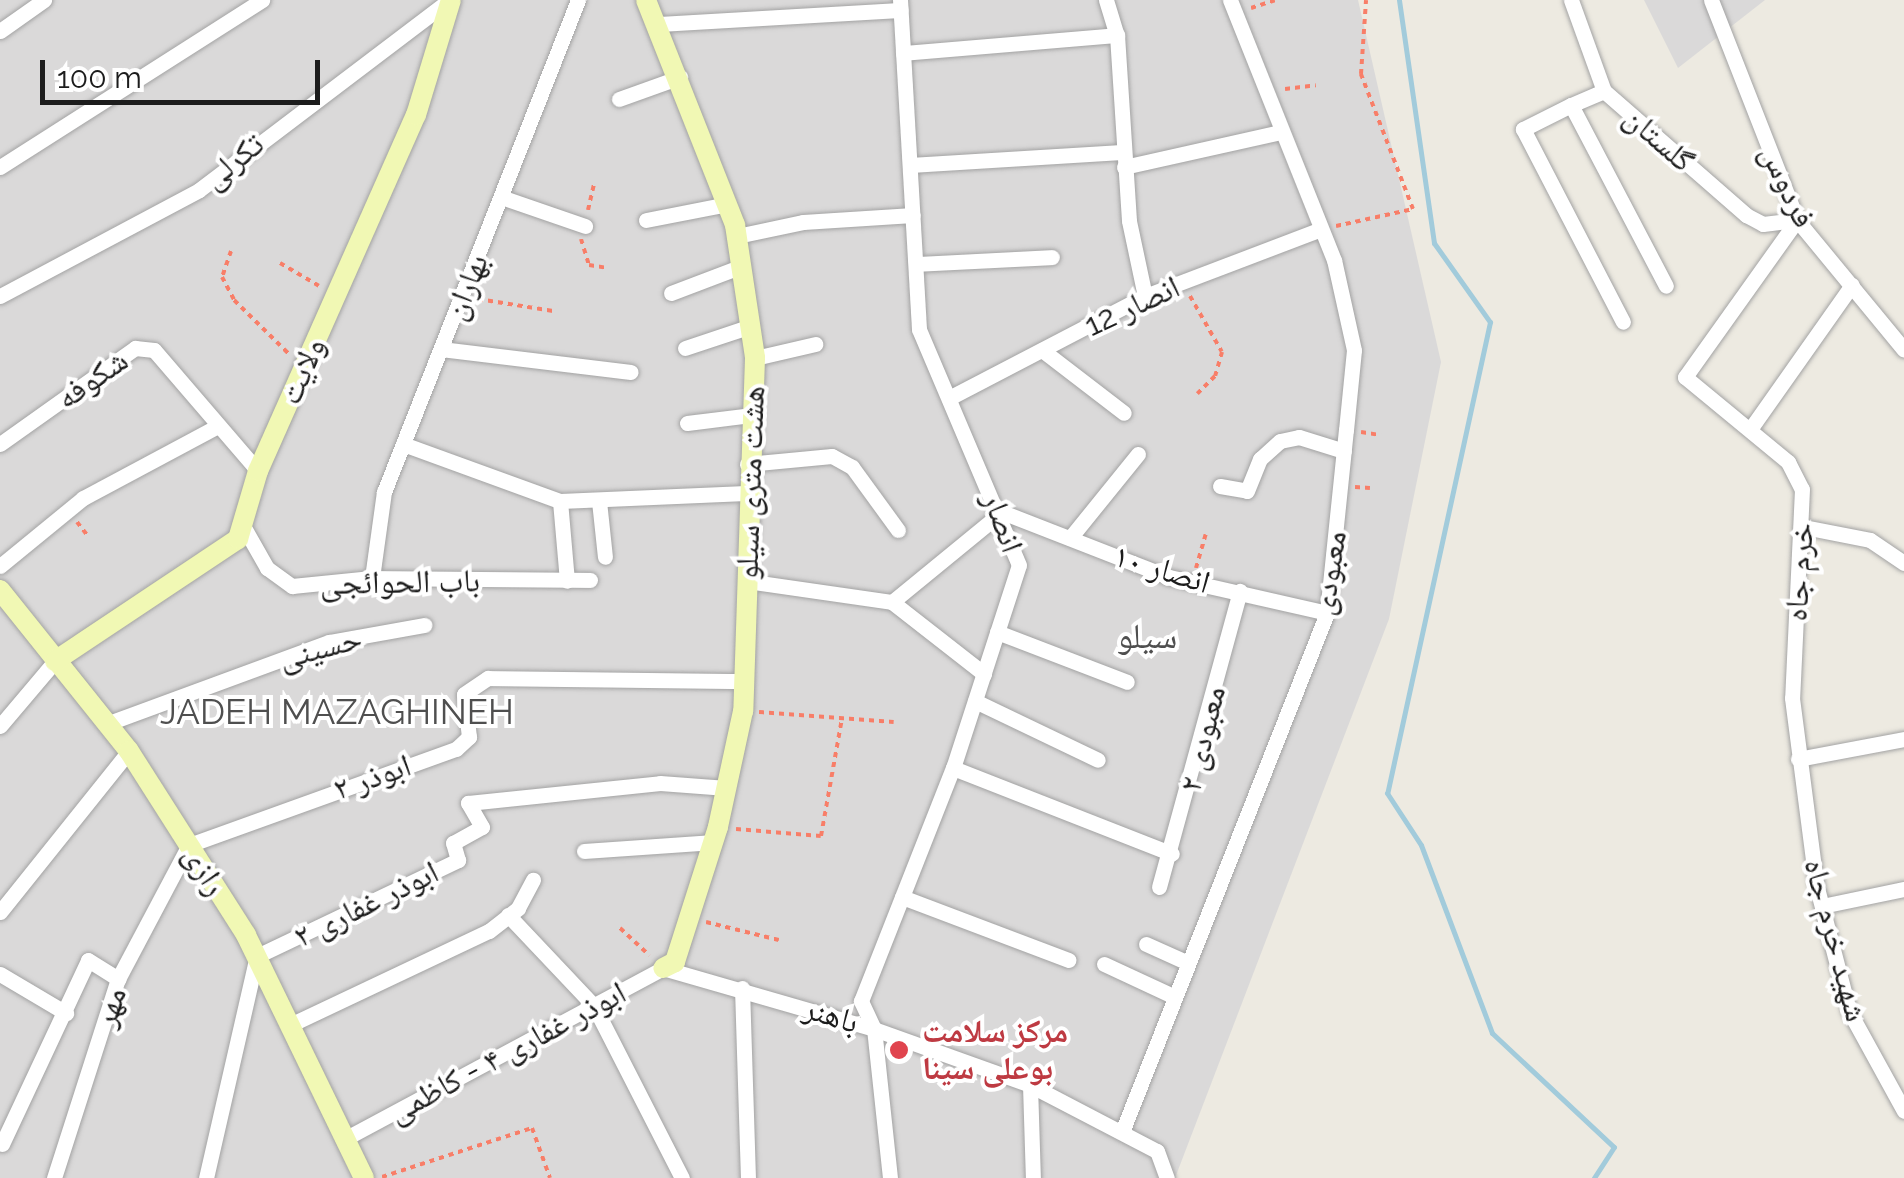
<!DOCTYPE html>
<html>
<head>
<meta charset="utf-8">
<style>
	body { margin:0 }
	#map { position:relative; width:1904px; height:1178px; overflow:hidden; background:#edeae1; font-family:Raleway,"Noto Naskh Arabic",sans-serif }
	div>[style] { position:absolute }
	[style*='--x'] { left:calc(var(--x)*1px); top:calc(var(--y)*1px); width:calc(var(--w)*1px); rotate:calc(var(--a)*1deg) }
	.residential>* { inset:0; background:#dad9d9 }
	.stream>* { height:5px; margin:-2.5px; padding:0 2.5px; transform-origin:2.5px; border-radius:2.5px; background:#a2cbdb }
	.path>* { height:4px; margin-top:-2px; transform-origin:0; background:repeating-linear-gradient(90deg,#f87e68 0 5px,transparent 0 10px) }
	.roads { filter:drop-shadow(0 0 2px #a3a3a3) drop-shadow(0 0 2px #a3a3a3) }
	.street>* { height:15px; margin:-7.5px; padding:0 7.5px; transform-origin:7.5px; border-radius:7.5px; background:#fff }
	.secondary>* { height:20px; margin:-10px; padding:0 10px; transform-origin:10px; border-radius:10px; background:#f1f8b4 }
	.dots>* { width:28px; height:28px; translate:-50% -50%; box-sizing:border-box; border:5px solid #fff; border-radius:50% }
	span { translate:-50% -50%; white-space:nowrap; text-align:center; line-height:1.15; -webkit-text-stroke:8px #fff; paint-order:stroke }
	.street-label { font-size:32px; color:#1c1c1c }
	.health-label { font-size:32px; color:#be3a42; font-weight:700 }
	.left { translate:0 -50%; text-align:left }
	.neighbourhood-label { font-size:35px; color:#4f4f4f }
	.scale { position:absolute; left:40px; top:60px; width:280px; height:45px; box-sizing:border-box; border:5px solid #1c1c1c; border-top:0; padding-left:12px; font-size:30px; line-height:35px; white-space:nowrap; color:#1c1c1c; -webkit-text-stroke:8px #fff; paint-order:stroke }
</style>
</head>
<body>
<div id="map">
	<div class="residential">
		<div style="clip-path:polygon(0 0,1358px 0,1441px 362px,1389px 619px,1175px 1178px,0 1178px)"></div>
		<div style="clip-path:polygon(1644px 0,1765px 0,1678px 68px)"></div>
	</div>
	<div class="stream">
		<div style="--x:1399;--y:0;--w:246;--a:81.8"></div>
		<div style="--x:1434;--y:243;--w:97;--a:54.7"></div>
		<div style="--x:1490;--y:322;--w:482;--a:102.3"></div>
		<div style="--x:1387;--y:793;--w:62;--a:56.8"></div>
		<div style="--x:1421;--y:845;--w:201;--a:69.3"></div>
		<div style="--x:1492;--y:1033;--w:167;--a:43.1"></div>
		<div style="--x:1614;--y:1147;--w:37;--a:123"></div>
	</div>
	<div class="path">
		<div style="--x:1251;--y:8;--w:25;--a:-18"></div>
		<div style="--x:1285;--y:89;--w:31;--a:-7"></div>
		<div style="--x:588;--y:210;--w:28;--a:-77"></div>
		<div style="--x:1336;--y:226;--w:79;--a:-12.4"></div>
		<div style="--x:1413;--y:209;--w:145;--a:-111.1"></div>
		<div style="--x:1361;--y:74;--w:74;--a:-86.1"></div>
		<div style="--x:581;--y:239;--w:27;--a:73"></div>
		<div style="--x:589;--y:265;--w:20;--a:9"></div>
		<div style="--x:231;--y:251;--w:28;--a:109"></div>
		<div style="--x:222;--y:277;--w:26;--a:62"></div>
		<div style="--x:234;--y:300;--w:76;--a:44.5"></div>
		<div style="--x:280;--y:263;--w:45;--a:30.5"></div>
		<div style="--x:1190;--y:296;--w:64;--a:60.3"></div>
		<div style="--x:1222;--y:352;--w:25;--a:106"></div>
		<div style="--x:1215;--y:376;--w:25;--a:135"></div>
		<div style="--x:478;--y:299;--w:76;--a:9.1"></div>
		<div style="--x:1361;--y:432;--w:20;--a:9"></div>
		<div style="--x:1355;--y:487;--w:15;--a:4"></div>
		<div style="--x:77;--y:522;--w:18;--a:52"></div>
		<div style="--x:1196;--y:568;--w:35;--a:-74"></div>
		<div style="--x:759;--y:712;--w:135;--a:4.2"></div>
		<div style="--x:736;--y:829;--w:85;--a:4.7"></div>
		<div style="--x:821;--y:836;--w:120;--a:-79.9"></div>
		<div style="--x:706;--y:922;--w:75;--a:13.9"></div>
		<div style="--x:620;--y:928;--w:40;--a:43"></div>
		<div style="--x:382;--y:1177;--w:158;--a:-18.1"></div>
		<div style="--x:532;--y:1128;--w:53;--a:70.2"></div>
	</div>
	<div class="roads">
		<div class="street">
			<div style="--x:1106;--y:0;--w:37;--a:73"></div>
			<div style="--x:1117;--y:35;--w:186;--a:86.3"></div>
			<div style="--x:1129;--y:221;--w:77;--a:78"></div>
			<div style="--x:1571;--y:0;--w:97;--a:70.1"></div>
			<div style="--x:1604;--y:91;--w:189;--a:41.1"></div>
			<div style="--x:1746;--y:215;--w:19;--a:28"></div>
			<div style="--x:1763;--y:224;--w:34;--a:-7"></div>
			<div style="--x:1711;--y:0;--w:236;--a:68.6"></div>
			<div style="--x:1797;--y:220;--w:168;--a:50.5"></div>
			<div style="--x:658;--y:24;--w:243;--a:-3.3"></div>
			<div style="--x:0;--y:31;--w:54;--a:-35.2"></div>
			<div style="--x:903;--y:53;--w:215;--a:-4.8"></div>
			<div style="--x:1604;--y:91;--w:36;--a:157"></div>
			<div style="--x:1571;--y:105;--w:204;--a:62.3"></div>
			<div style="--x:619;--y:99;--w:65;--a:-19.8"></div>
			<div style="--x:1571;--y:105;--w:54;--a:153.4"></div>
			<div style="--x:1523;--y:129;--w:217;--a:62.6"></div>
			<div style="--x:910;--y:165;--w:212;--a:-3.5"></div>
			<div style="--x:0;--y:167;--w:311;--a:-32.5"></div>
			<div style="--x:1124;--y:167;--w:161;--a:-12.6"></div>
			<div style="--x:501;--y:197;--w:89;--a:19"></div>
			<div style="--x:646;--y:220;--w:84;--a:-11"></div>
			<div style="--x:1797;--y:220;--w:193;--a:125.5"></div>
			<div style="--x:1685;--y:377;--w:134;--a:39.5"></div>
			<div style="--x:1788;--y:462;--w:30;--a:63"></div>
			<div style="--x:1802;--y:489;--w:209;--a:92.7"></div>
			<div style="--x:1792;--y:698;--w:188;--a:82.6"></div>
			<div style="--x:1816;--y:884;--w:131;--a:75.4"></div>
			<div style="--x:1849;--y:1011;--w:114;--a:61.2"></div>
			<div style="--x:737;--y:236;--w:67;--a:-12"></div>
			<div style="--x:803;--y:222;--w:110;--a:-3.6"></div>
			<div style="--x:916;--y:264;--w:136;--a:-2.9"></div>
			<div style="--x:671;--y:293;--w:76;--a:-20.8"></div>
			<div style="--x:0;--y:296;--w:225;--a:-28"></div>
			<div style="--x:199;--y:190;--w:314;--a:-37.2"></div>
			<div style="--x:685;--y:348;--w:70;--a:-18.4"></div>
			<div style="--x:441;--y:349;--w:191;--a:6.9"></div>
			<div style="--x:1042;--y:350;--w:103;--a:37.5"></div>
			<div style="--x:755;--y:358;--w:62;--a:-13.1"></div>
			<div style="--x:949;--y:398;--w:221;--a:-27.5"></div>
			<div style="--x:1145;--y:296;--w:188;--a:-20.8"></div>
			<div style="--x:687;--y:423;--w:64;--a:-7.1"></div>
			<div style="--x:1751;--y:428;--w:175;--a:-54.8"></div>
			<div style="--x:0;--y:444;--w:166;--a:-35.4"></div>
			<div style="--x:135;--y:348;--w:19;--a:6"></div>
			<div style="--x:154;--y:350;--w:160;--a:49.3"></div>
			<div style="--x:403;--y:444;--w:167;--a:20"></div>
			<div style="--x:560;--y:501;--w:186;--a:-2.5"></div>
			<div style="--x:747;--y:464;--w:85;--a:-5.4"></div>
			<div style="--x:832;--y:456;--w:23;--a:29"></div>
			<div style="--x:852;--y:467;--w:78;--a:53.9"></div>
			<div style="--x:1220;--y:486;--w:27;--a:10"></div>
			<div style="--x:1247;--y:491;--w:35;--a:-68"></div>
			<div style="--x:1260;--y:459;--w:27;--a:-42"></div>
			<div style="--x:1280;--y:441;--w:19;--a:-12"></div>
			<div style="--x:1299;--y:437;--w:47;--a:17.3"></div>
			<div style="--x:560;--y:501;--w:80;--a:85"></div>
			<div style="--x:599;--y:501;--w:56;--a:83.9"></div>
			<div style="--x:1002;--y:512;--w:179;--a:21.3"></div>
			<div style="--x:1169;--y:577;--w:162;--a:12.8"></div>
			<div style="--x:242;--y:524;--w:51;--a:60.4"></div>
			<div style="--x:267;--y:568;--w:31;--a:36"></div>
			<div style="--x:292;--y:586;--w:80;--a:-5.7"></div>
			<div style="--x:372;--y:578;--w:218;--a:0.5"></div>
			<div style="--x:1804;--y:527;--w:67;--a:11.1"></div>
			<div style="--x:1870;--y:540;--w:41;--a:34.1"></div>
			<div style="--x:1070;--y:538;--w:108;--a:-51"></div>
			<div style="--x:0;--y:566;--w:107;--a:-39.3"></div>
			<div style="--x:83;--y:498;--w:153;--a:-28.1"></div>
			<div style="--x:372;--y:578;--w:87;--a:-82.1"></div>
			<div style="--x:384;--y:492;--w:529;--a:-68.48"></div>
			<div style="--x:746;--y:581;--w:148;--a:8.2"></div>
			<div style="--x:892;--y:602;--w:117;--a:38"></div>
			<div style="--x:892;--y:602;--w:142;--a:-39.3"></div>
			<div style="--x:997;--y:632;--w:139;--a:21"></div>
			<div style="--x:975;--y:701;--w:136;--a:25.6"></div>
			<div style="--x:106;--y:724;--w:238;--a:-20.2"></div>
			<div style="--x:329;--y:642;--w:97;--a:-10.1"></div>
			<div style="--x:0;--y:726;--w:85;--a:-49.8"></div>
			<div style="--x:1798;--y:759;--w:108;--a:-10.7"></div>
			<div style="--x:953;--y:768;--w:235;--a:21.4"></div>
			<div style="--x:584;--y:851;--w:130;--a:-4"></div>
			<div style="--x:1159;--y:887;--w:307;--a:-74.7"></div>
			<div style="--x:902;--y:897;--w:178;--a:20.7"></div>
			<div style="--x:1822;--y:906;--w:84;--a:-11.7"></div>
			<div style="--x:0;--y:912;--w:206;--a:-51.3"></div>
			<div style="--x:508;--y:915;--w:125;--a:46.6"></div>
			<div style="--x:594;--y:1006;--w:193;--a:62.9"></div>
			<div style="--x:1146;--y:944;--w:46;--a:24.3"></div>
			<div style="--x:1104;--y:964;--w:78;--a:24.9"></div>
			<div style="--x:0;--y:974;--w:77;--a:30.6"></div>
			<div style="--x:742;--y:988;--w:190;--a:88.2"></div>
			<div style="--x:292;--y:1024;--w:218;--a:-25.3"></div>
			<div style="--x:489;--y:931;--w:37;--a:-38"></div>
			<div style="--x:518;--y:908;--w:32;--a:-62"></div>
			<div style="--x:1030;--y:1085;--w:93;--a:88.2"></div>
			<div style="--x:1122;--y:1132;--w:558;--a:-68.45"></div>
			<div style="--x:1327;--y:613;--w:184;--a:-84.1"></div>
			<div style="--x:1346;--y:430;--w:80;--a:-84.3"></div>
			<div style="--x:1354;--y:350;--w:92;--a:-102.5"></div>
			<div style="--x:1334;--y:260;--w:280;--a:-111.8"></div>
			<div style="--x:350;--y:1136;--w:355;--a:-28.2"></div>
			<div style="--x:663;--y:968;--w:220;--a:16.1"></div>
			<div style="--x:874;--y:1029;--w:166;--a:19.7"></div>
			<div style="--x:1030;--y:1085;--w:143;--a:27.5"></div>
			<div style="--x:1157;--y:1151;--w:29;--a:70"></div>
			<div style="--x:2;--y:1144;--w:203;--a:-64.9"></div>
			<div style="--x:88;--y:960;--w:36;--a:32"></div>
			<div style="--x:54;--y:1178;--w:209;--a:-72.2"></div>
			<div style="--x:118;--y:979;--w:152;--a:-62.1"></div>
			<div style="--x:189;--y:845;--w:284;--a:-19.8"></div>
			<div style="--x:456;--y:749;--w:18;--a:-43"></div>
			<div style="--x:469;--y:737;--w:43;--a:-96.6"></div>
			<div style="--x:464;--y:694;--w:29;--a:-34"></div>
			<div style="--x:488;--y:678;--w:256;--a:0.7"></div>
			<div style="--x:206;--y:1178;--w:228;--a:-77.1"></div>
			<div style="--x:257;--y:956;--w:223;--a:-25.5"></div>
			<div style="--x:458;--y:860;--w:18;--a:-106"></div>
			<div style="--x:453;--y:843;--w:33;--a:-29"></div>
			<div style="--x:482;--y:827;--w:28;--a:-120"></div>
			<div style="--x:468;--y:803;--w:193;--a:-5.9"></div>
			<div style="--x:660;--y:783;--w:67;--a:4.3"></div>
			<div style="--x:890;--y:1178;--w:150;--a:-96.1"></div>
			<div style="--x:874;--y:1029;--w:31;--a:-115"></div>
			<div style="--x:861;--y:1001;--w:251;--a:-68.5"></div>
			<div style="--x:953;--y:768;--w:213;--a:-72"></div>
			<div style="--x:1019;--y:565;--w:256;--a:-113"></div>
			<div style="--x:919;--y:329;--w:330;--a:-93.3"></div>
		</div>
		<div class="secondary">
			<div style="--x:646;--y:0;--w:242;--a:68.4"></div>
			<div style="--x:735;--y:225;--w:134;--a:81.4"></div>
			<div style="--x:755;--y:358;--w:353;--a:91.9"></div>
			<div style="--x:743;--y:711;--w:119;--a:102.2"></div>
			<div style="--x:718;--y:827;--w:142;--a:107.7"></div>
			<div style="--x:675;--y:962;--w:13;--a:153"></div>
			<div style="--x:0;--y:590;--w:206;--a:51.3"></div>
			<div style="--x:129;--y:751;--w:218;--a:57.5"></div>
			<div style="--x:246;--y:935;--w:270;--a:64.1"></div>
			<div style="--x:55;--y:661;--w:220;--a:-33.7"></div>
			<div style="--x:238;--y:539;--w:71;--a:-73.6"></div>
			<div style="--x:258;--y:471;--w:389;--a:-66.1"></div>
			<div style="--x:416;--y:115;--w:120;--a:-73.1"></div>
		</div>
	</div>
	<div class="dots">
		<div style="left:899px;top:1050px;background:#e0444e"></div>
	</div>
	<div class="street-label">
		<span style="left:1659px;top:139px;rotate:41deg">گلستان</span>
		<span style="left:233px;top:161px;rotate:-39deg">تکرلی</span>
		<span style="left:1788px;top:186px;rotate:65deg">فردوس</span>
		<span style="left:466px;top:287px;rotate:-68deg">بهاران</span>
		<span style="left:1132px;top:306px;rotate:-25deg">انصار 12</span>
		<span style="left:302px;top:371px;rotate:-66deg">ولایت</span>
		<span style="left:92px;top:379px;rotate:-35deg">شکوفه</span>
		<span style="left:750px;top:483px;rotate:-88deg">هشت متری سیلو</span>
		<span style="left:1003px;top:522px;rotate:70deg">انصار</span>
		<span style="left:1162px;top:569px;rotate:17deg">انصار ۱۰</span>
		<span style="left:1799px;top:572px;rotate:-86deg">خرم جاه</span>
		<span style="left:1329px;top:573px;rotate:-81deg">معبودی</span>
		<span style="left:400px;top:582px;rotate:-1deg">باب الحوائجی</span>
		<span style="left:320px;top:648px;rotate:-15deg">حسینی</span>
		<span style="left:1202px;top:739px;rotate:-76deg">معبودی ۲</span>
		<span style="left:372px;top:777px;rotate:-19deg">ابوذر ۲</span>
		<span style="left:205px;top:870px;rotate:57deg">رازی</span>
		<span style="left:366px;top:904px;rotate:-26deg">ابوذر غفاری ۲</span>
		<span style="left:1836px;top:940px;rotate:75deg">شهید خرم جاه</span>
		<span style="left:110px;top:1007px;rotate:-71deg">مهر</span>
		<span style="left:831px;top:1015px;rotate:17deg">باهنر</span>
		<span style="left:507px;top:1052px;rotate:-28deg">ابوذر غفاری ۴ - کاظمی</span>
	</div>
	<div class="health-label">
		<span class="left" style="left:922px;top:1050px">مرکز سلامت<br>بوعلی سینا</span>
	</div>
	<div class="neighbourhood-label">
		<span style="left:1147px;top:636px">سیلو</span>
		<span style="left:337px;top:712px">JADEH MAZAGHINEH</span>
	</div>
	<div class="scale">100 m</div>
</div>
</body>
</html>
